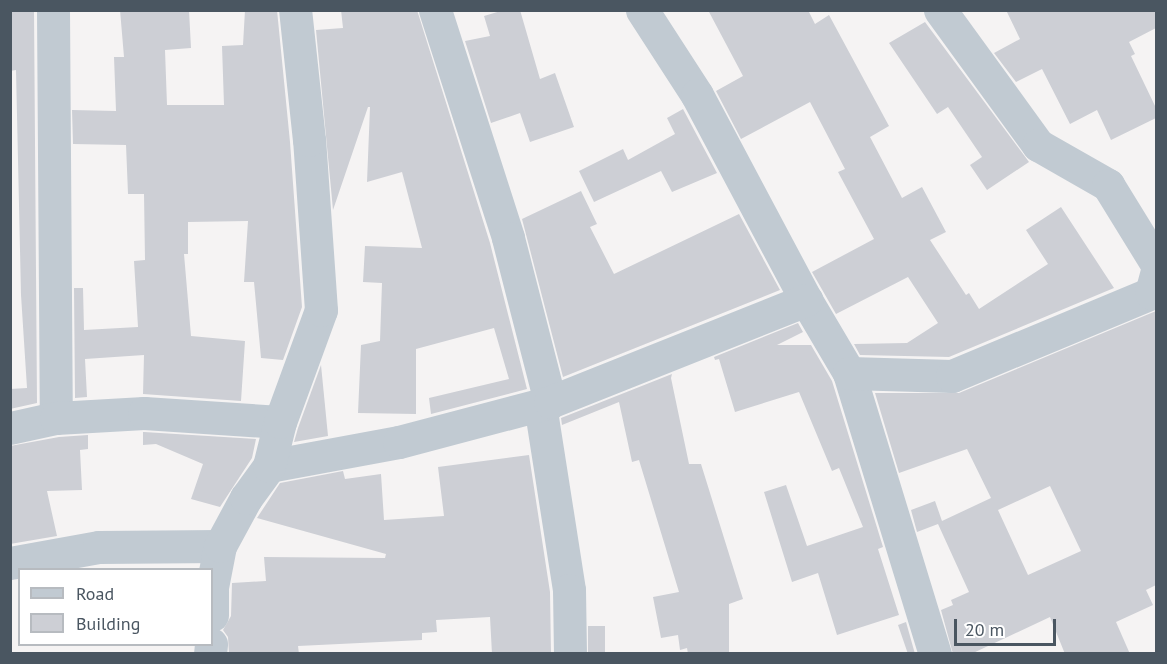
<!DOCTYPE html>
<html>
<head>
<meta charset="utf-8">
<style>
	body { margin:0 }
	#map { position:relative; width:1167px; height:664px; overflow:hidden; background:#f5f3f3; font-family:"PT Sans",sans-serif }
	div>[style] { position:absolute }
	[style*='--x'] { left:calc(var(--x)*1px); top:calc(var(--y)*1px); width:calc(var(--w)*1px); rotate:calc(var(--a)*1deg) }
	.building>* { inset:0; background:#cdcfd5; transform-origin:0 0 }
	.minor>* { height:33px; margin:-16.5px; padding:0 16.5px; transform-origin:16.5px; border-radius:16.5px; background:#c1cad2 }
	span { translate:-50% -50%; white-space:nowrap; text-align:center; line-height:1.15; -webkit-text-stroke:5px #fff; paint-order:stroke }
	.frame { position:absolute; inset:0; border:12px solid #4a5661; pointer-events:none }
	.legend { position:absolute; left:18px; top:568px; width:195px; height:78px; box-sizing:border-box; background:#fff; border:2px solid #b7bbc0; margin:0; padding:8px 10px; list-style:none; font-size:18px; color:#4a5661 }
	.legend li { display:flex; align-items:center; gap:12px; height:30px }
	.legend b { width:30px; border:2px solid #b7bbc0 }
	.scale { position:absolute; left:954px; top:619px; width:102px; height:27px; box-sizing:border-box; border:3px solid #4a5661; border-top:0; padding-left:8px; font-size:18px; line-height:21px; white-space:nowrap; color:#4a5661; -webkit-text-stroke:4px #fff; paint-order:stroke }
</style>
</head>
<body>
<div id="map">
	<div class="building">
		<div style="clip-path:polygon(10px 10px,34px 10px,37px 403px,10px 409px,10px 389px,27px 388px,21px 295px,16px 70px,10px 71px)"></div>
		<div style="clip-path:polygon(120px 10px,189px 10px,191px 48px,165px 50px,167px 105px,224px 105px,222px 46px,243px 45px,245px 10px,277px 10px,290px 142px,302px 307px,283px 360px,261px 358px,254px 282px,244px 282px,248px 221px,188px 222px,188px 254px,184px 254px,191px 336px,245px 341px,241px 401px,143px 394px,144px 355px,85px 359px,87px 397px,75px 398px,74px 288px,83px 288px,84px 330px,138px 327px,134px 261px,145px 260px,144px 194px,128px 194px,126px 145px,73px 144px,72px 110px,116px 111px,114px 57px,124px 57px)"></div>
		<div style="clip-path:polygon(341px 10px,417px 10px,490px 243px,527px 389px,431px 414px,429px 398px,509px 379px,494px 328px,416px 349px,416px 414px,358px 413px,361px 345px,380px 341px,382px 283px,363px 282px,365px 246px,422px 248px,402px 172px,367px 182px,370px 107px,368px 107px,333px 210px,316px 30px,343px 28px)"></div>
		<div style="clip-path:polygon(504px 10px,520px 10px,540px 79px,555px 73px,574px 127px,530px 142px,520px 113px,491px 123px,465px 41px,490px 36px,484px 16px)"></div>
		<div style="clip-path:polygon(708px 10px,808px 10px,815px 24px,829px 15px,889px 126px,870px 137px,902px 198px,922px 187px,946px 232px,930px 240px,966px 295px,969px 293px,979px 309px,1048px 264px,1026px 230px,1061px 207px,1114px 288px,949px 357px,860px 355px,854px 344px,907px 343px,938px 323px,908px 277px,836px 314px,812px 272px,874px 239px,838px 172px,845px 169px,810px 102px,741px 139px,716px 91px,743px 76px)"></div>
		<div style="clip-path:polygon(1006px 10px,1156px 10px,1156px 28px,1129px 42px,1135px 54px,1131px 56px,1156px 108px,1156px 118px,1111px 140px,1097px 110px,1070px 124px,1042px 69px,1016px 82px,994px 53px,1020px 39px)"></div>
		<div style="clip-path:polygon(925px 22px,1029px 162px,987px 190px,970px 165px,982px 157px,948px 107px,937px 114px,889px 43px)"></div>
		<div style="clip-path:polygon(683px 109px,717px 173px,672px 192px,661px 171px,594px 202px,579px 171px,623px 149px,628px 160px,675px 134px,667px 118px)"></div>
		<div style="clip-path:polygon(581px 191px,597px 224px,590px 227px,614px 274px,739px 214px,780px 290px,563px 377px,522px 219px)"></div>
		<div style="clip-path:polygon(evenodd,1156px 311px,1156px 585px,1146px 590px,1153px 605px,1116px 622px,1130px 654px,1065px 654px,1050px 617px,971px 654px,953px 654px,941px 610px,953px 605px,951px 600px,969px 592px,938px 524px,917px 532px,911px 510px,935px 501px,942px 521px,991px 498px,967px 449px,899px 473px,875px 393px,959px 393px,1156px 311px,1050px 486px,1081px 551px,1028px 575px,998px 510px,1050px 486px)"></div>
		<div style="clip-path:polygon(798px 323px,803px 332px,777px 345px,811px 345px,832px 381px,883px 547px,878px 549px,899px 615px,837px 635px,818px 573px,792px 582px,764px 492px,786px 485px,807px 546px,863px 527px,839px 468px,832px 471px,799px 392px,735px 412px,719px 359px,715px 360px,714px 357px)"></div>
		<div style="clip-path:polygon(321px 365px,328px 436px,294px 442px,298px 428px)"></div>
		<div style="clip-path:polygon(672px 374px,671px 378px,689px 464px,701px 464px,743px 599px,729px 604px,729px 654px,688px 654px,687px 648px,680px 650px,678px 635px,661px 638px,653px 597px,679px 592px,639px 460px,632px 462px,619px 402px,562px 425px,561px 418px)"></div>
		<div style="clip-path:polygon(143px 432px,144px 432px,256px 439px,252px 458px,220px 507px,191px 499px,203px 464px,156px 444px,143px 445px)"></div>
		<div style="clip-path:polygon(88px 435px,88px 449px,80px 450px,82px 490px,47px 491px,57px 536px,10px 544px,10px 446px,59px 437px)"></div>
		<div style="clip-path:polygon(529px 455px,550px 592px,551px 654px,492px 654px,490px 617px,436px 620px,437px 632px,422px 633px,422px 640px,298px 646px,299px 654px,229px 654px,228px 637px,223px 630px,231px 616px,232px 583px,266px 581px,264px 557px,385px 558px,386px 554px,257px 518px,280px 483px,343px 471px,345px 479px,381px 474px,384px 520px,444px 516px,438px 467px)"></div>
		<div style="clip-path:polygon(906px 622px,915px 654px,908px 654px,898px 625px)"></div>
		<div style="left:588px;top:626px;width:17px;height:28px"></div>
	</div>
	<div class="minor">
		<div style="--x:53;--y:10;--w:408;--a:89.6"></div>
		<div style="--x:435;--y:10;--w:239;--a:72.2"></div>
		<div style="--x:508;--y:238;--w:169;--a:75.6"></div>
		<div style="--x:550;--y:402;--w:13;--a:135"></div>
		<div style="--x:541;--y:411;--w:181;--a:81.1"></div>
		<div style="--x:569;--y:590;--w:64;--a:89.1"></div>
		<div style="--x:642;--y:10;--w:101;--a:57.1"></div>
		<div style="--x:697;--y:95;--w:232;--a:62"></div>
		<div style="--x:806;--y:300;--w:85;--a:59.5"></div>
		<div style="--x:849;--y:373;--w:294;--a:73"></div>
		<div style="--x:940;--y:10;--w:167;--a:54"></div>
		<div style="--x:1038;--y:145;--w:81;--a:29.7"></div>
		<div style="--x:1108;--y:185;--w:92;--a:58.4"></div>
		<div style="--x:849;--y:373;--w:103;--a:1.7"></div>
		<div style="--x:952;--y:376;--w:216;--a:-22.6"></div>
		<div style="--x:1151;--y:293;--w:20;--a:-75"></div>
		<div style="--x:10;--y:428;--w:47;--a:-12.3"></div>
		<div style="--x:56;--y:418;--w:88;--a:-3.3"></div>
		<div style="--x:144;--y:413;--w:136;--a:3.8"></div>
		<div style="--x:269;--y:466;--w:132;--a:-10.5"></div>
		<div style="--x:399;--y:442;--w:156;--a:-14.8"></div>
		<div style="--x:550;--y:402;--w:276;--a:-21.7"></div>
		<div style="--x:10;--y:563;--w:90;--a:-10.2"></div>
		<div style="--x:99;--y:547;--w:121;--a:-0.5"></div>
		<div style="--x:212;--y:615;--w:28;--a:-90"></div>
		<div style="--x:212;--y:587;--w:42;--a:-79"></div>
		<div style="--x:220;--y:546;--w:55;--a:-61.6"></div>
		<div style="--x:246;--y:498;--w:39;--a:-54"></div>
		<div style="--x:269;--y:466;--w:45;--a:-76"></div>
		<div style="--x:280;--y:422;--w:119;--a:-69.9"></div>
		<div style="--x:321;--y:310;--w:170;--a:-94"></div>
		<div style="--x:309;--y:140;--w:131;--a:-96.1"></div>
		<div style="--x:210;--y:654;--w:10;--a:-84"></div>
	</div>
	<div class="frame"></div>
	<ul class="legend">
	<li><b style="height:8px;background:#c1cad2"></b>Road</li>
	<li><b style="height:16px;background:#cdcfd5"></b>Building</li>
	</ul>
	<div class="scale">20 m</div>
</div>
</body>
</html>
